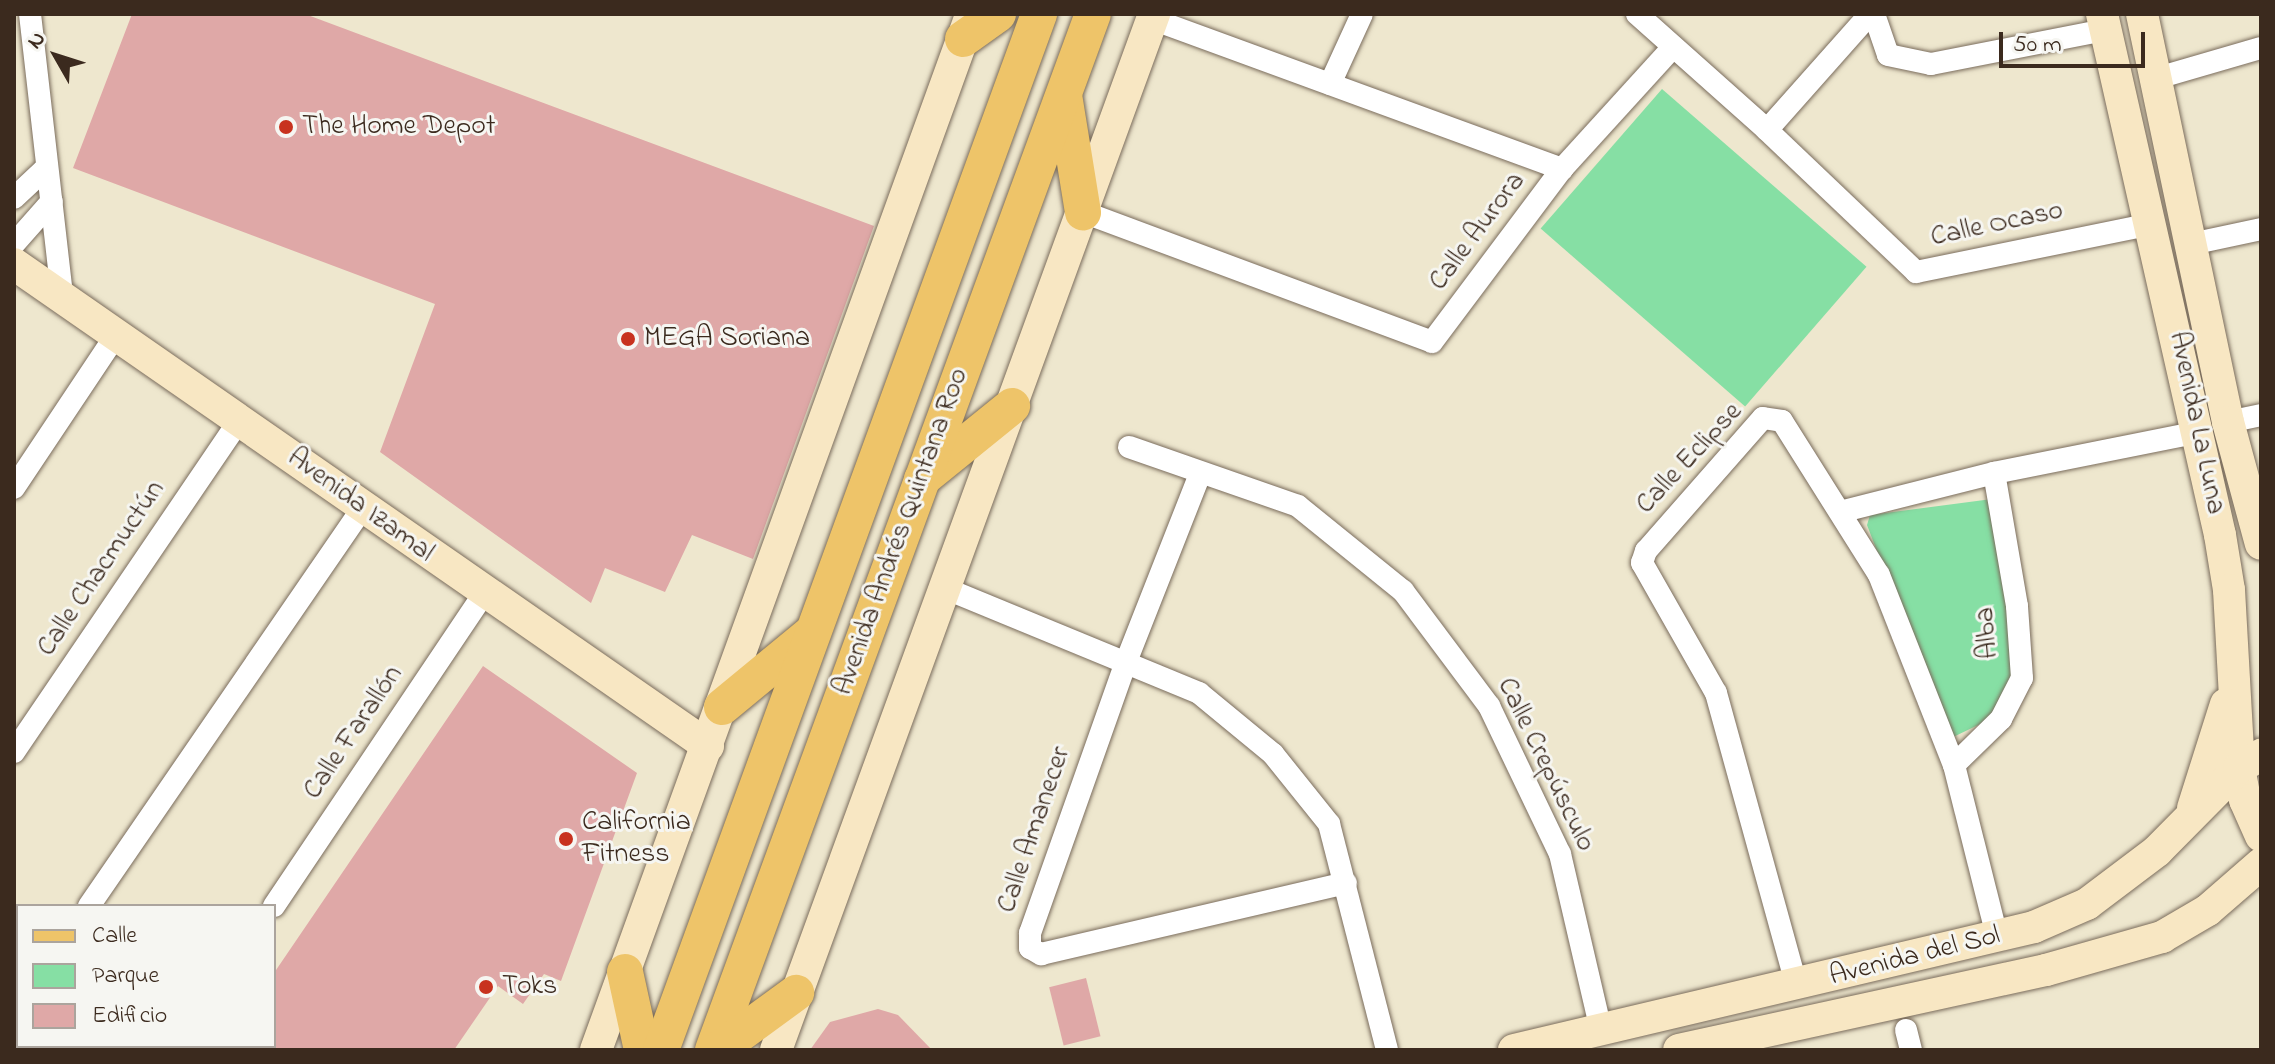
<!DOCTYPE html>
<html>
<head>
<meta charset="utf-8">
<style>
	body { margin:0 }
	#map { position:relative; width:2275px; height:1064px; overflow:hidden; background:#eee7ce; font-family:"Indie Flower",sans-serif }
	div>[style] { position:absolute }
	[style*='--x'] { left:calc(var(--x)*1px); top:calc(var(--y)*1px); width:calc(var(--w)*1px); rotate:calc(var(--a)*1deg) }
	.green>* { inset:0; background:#86dfa4; transform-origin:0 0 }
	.building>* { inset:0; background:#dfa8a7; transform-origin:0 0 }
	.roads { filter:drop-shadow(0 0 2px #7a6c5c) drop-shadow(0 0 2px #7a6c5c) }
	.street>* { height:22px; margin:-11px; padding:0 11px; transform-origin:11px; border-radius:11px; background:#fff }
	.secondary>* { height:32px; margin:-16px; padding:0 16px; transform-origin:16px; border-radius:16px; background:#f8e7c3 }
	.primary>* { height:36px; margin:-18px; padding:0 18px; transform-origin:18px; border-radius:18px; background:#eec469 }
	.dots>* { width:22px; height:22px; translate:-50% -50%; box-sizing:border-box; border:4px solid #f6f6f2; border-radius:50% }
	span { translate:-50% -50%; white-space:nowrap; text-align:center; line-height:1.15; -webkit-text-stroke:6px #f6f6f2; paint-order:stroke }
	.poi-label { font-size:28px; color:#3b2a1e }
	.left { translate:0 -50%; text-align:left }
	.street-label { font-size:28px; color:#3b2a1e }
	.frame { position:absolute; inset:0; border:16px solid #3b2a1e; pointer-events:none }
	.legend { position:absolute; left:16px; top:904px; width:260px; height:144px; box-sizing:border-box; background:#f6f6f2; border:2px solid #aba49d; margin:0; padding:10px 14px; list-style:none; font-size:24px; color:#3b2a1e }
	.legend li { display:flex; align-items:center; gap:16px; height:40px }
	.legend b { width:40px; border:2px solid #aba49d }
	.north { position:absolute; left:16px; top:16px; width:80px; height:80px; -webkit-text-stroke:6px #f6f6f2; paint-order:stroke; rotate:309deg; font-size:22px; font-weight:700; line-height:32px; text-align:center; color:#3b2a1e }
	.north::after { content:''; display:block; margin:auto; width:28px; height:36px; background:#3b2a1e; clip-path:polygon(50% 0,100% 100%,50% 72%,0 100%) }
	.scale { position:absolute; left:1999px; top:32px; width:146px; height:36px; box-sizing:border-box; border:4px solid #3b2a1e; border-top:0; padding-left:10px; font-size:24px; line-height:28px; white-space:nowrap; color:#3b2a1e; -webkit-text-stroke:6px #f6f6f2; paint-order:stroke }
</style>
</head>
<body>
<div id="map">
	<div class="green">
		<div style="left:1662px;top:89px;width:271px;height:185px;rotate:41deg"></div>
		<div style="clip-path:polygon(1992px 499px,2018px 677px,1997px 716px,1949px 739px,1867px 525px,1870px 515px)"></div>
	</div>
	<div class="building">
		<div style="clip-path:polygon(132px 14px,305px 14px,874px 226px,753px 559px,692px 535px,665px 592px,605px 568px,591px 603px,380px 452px,435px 304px,73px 168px)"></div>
		<div style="clip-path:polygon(483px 666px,637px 773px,561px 981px,544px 974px,523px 1004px,498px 986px,454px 1050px,274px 1050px,274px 973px)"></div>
		<div style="left:1086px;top:978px;width:60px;height:38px;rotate:76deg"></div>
		<div style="clip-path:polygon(878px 1009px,898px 1015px,932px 1050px,810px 1050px,830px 1022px)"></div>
	</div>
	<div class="roads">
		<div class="street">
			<div style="--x:30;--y:14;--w:282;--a:83.5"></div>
			<div style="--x:1637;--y:14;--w:174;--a:41.7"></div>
			<div style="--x:1870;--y:14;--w:155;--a:131.6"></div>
			<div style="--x:1767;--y:130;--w:206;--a:43.6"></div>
			<div style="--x:1916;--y:272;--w:240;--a:-11.5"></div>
			<div style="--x:1874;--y:14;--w:43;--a:71.1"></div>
			<div style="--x:1888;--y:55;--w:44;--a:11.8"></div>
			<div style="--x:1931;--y:64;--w:177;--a:-11.1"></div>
			<div style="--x:1152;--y:19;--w:437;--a:20.1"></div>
			<div style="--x:2154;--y:79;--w:111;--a:-16.2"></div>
			<div style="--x:1330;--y:84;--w:77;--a:-65.4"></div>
			<div style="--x:14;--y:198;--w:45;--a:-43.2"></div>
			<div style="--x:1083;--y:212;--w:372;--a:20.4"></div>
			<div style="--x:1432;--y:342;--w:216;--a:-53.1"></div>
			<div style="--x:1562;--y:169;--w:165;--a:-47.7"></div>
			<div style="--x:14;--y:244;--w:57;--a:-48.5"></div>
			<div style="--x:2191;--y:244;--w:72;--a:-12.1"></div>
			<div style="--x:2228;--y:422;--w:34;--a:-12"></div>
			<div style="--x:1129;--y:447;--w:179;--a:19.2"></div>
			<div style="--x:1298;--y:506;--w:135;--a:39"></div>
			<div style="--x:1403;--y:591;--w:144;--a:53.2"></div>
			<div style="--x:1489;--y:706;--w:164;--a:64.4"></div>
			<div style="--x:1560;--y:854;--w:181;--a:76.9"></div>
			<div style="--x:1200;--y:474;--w:202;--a:111.5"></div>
			<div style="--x:1126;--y:662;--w:288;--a:109.5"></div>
			<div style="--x:1030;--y:933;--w:15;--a:90"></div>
			<div style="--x:1030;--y:948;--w:13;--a:29"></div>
			<div style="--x:1041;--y:954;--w:313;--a:-13.1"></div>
			<div style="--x:14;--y:488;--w:187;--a:-56.3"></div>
			<div style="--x:1844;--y:511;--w:155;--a:-14.2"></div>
			<div style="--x:1994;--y:473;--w:209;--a:-11.3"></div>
			<div style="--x:942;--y:587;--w:278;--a:22.4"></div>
			<div style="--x:1199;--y:693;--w:96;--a:39.5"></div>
			<div style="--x:1273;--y:754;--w:90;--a:51.3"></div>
			<div style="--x:1329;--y:824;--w:233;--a:75.6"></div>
			<div style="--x:14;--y:752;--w:402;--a:-55.8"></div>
			<div style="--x:1954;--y:765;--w:66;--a:-44.4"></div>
			<div style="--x:2001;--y:719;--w:46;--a:-62.9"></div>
			<div style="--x:2022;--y:678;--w:72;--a:-94"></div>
			<div style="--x:2017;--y:606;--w:135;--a:-99.8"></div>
			<div style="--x:89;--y:906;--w:483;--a:-55.5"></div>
			<div style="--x:274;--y:906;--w:376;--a:-56.1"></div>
			<div style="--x:1797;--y:987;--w:305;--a:-105.4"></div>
			<div style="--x:1716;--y:693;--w:150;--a:-119.6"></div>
			<div style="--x:1642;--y:563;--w:13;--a:-72"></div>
			<div style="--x:1646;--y:551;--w:177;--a:-48.7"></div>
			<div style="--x:1763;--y:418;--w:19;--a:9"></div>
			<div style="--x:1782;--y:421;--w:182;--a:57.8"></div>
			<div style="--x:1879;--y:575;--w:204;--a:68.5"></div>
			<div style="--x:1954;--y:765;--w:176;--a:75.9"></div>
			<div style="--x:14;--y:1015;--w:7;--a:-56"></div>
			<div style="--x:1906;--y:1030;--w:21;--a:76"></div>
			<div style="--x:14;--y:1044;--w:11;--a:34"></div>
			<div style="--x:177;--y:1050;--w:5;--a:-53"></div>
		</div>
		<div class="secondary">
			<div style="--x:2102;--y:14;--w:534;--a:77.24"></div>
			<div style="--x:2220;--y:535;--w:56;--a:80.7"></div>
			<div style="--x:2229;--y:590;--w:178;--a:86.8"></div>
			<div style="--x:2239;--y:768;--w:33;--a:79"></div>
			<div style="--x:2245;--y:800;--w:39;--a:66"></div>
			<div style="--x:2142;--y:14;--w:417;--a:78.1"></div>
			<div style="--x:2228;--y:422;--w:126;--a:74.9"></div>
			<div style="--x:14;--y:264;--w:845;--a:34.78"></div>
			<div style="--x:2193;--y:808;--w:109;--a:-72.4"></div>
			<div style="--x:596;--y:1050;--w:1101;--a:-70.08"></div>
			<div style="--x:776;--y:1050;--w:1103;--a:-69.95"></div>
			<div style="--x:1514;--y:1050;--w:534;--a:-13.31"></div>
			<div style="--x:2034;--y:927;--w:58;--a:-23.5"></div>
			<div style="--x:2087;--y:904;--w:88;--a:-37.1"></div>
			<div style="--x:2157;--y:851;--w:117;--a:-45.3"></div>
			<div style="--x:2239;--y:768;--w:26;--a:-31"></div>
			<div style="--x:1679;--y:1050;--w:376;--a:-12.3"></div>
			<div style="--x:2046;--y:970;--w:121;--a:-15.9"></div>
			<div style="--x:2162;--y:937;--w:53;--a:-30.4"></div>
			<div style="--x:2208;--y:910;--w:70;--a:-41"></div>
		</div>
		<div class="primary">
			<div style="--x:963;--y:39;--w:43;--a:-35.5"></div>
			<div style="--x:1064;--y:95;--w:119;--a:80.8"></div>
			<div style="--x:922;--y:479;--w:116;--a:-39"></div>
			<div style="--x:722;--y:707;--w:118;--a:-39.5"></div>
			<div style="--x:625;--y:972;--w:80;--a:77.7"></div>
			<div style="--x:661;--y:1050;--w:1103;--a:-69.95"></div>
			<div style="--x:713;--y:1050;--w:1103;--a:-69.86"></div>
			<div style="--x:718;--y:1050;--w:97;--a:-36.2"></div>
		</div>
	</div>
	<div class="dots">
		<div style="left:286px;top:127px;background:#c8321e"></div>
		<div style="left:628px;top:339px;background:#c8321e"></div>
		<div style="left:566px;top:839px;background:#c8321e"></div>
		<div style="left:486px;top:987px;background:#c8321e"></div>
	</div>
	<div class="poi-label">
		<span class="left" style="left:302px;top:127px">The Home Depot</span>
		<span class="left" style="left:644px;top:339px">MEGA Soriana</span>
		<span class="left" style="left:582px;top:839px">California<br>Fitness</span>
		<span class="left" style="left:502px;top:987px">Toks</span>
	</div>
	<div class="street-label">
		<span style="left:1997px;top:225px;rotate:-12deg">Calle Ocaso</span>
		<span style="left:1478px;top:232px;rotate:-53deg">Calle Aurora</span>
		<span style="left:2196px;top:423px;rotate:78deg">Avenida La Luna</span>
		<span style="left:1690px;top:459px;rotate:-47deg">Calle Eclipse</span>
		<span style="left:360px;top:506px;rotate:36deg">Avenida Izamal</span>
		<span style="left:902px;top:532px;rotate:-70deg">Avenida Andrés Quintana Roo</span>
		<span style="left:102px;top:569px;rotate:-56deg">Calle Chacmuctún</span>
		<span style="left:1988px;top:633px;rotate:-95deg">Alba</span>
		<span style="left:354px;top:733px;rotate:-56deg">Calle Farallón</span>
		<span style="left:1545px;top:765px;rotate:64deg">Calle Crepúsculo</span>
		<span style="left:1035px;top:830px;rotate:-71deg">Calle Amanecer</span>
		<span style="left:1915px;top:957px;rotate:-14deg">Avenida del Sol</span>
	</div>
	<div class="frame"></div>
	<ul class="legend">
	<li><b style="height:10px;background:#eec469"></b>Calle</li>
	<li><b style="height:22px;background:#86dfa4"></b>Parque</li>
	<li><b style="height:22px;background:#dfa8a7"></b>Edificio</li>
	</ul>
	<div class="north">N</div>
	<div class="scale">50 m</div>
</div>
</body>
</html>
